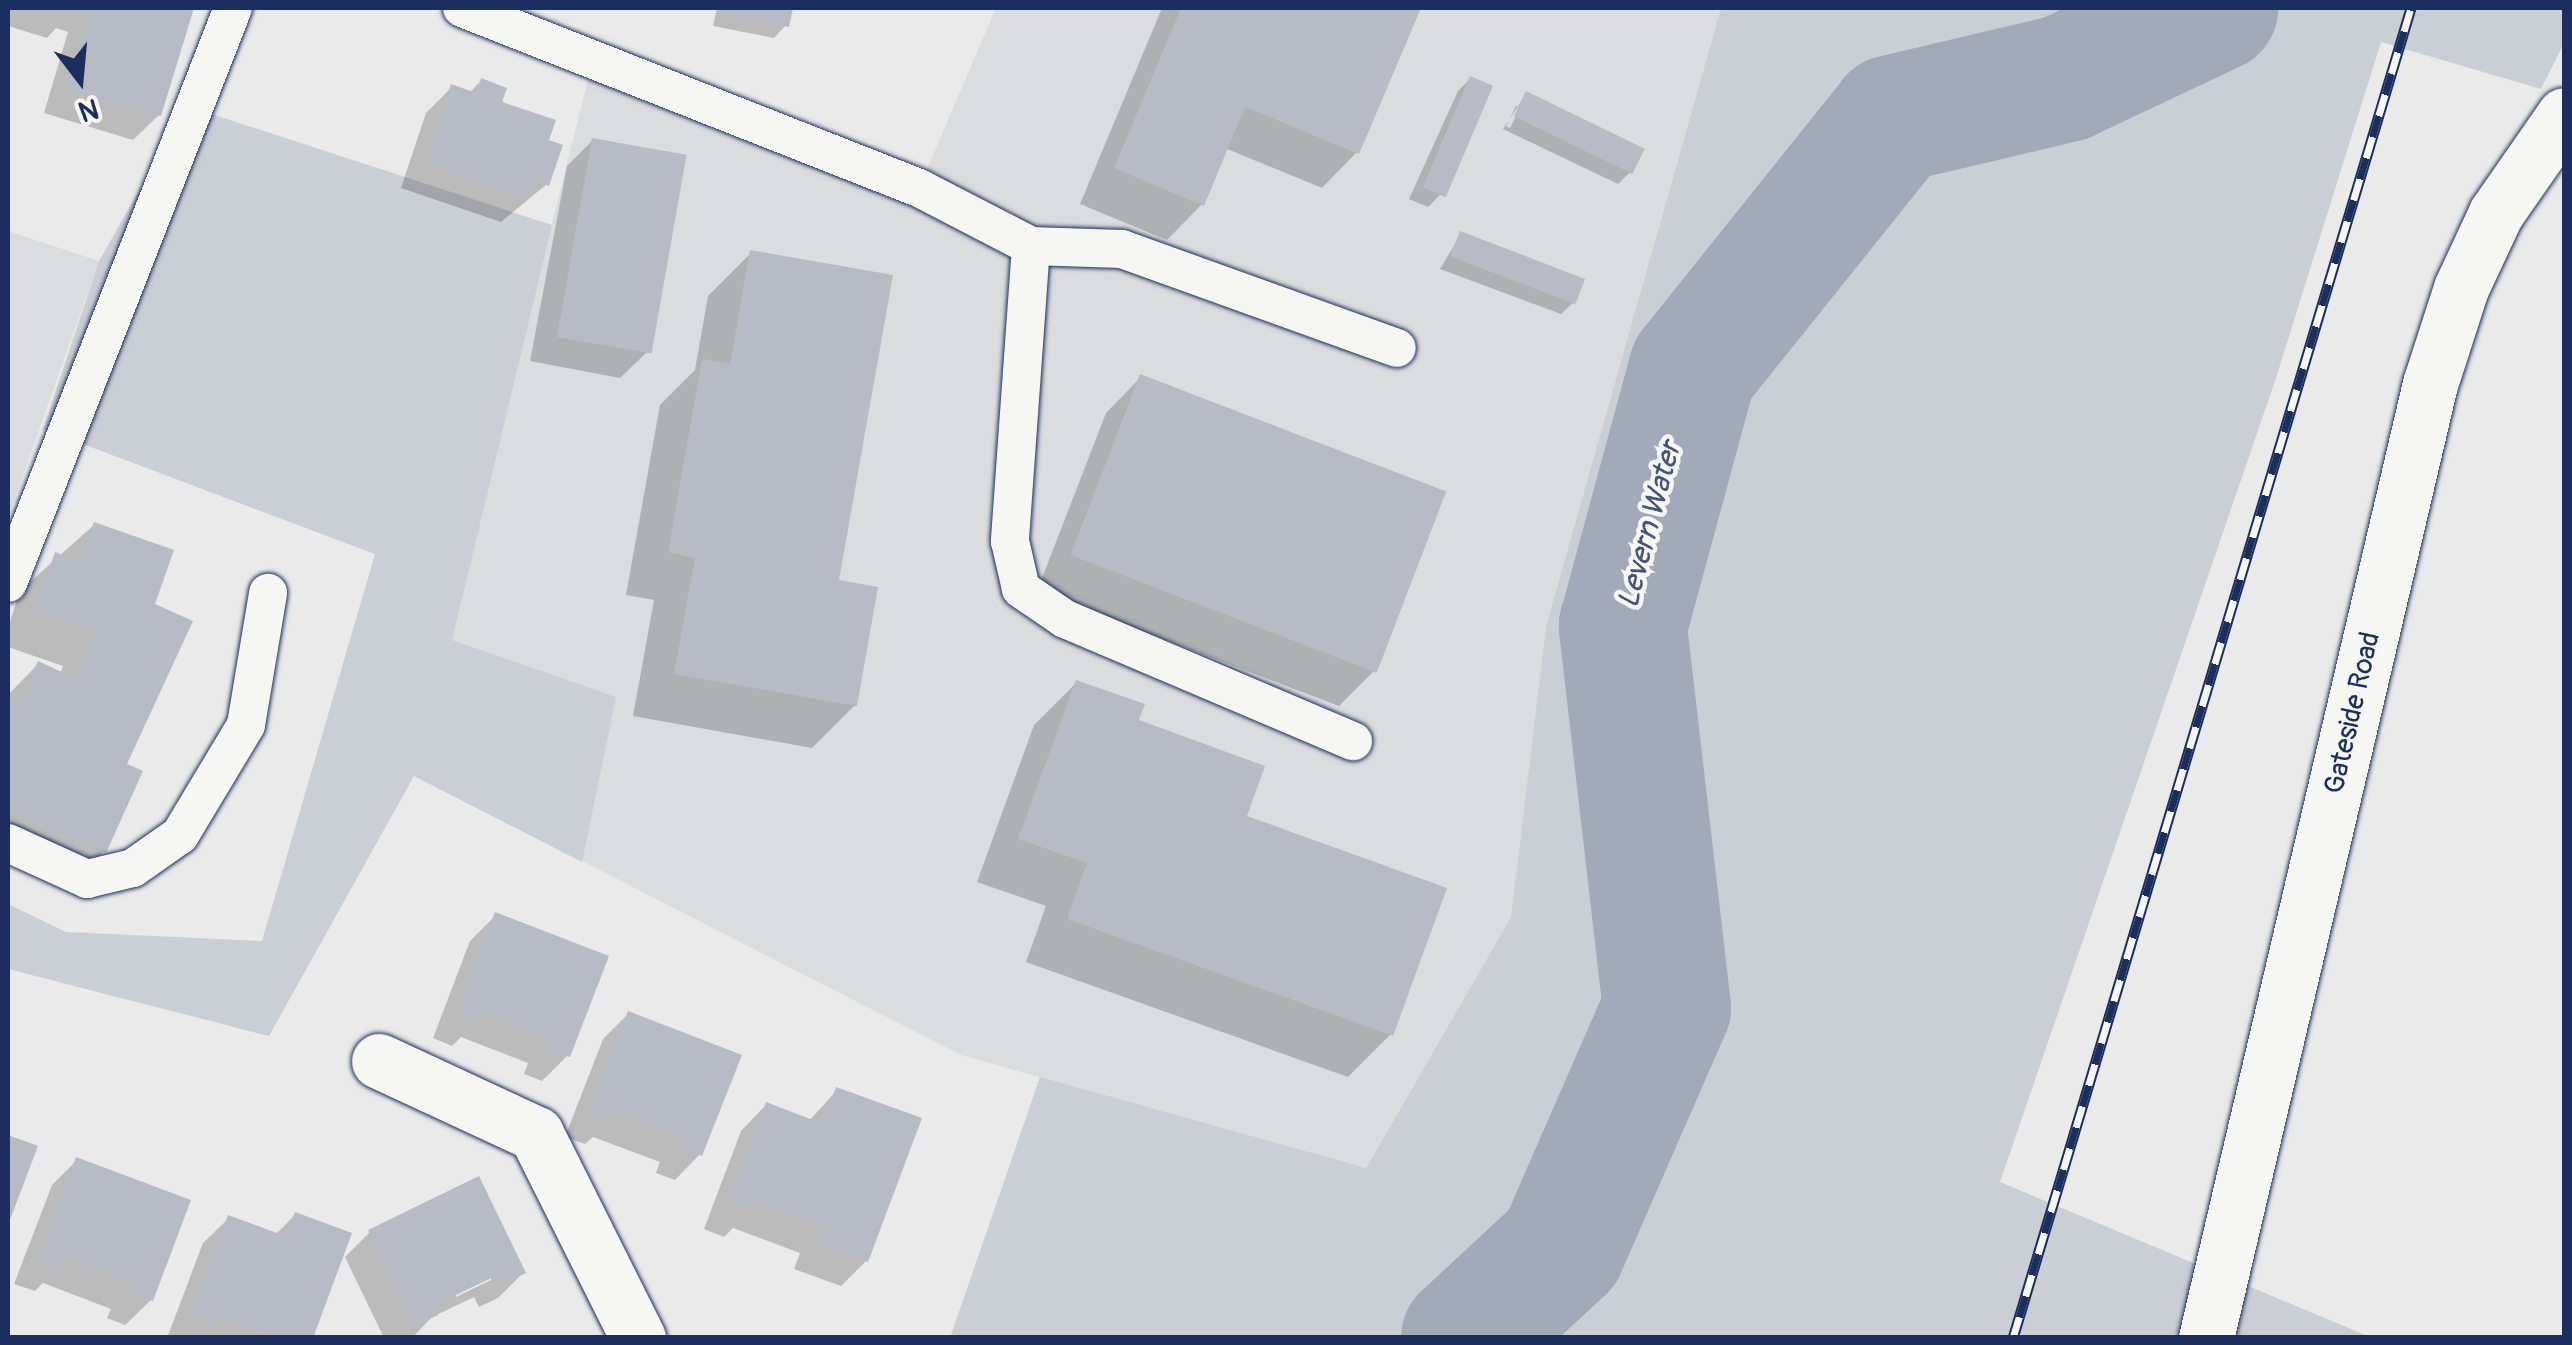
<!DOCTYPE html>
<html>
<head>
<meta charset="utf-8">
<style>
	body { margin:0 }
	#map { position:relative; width:2572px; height:1345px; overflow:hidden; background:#e9eae9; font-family:Pangolin,sans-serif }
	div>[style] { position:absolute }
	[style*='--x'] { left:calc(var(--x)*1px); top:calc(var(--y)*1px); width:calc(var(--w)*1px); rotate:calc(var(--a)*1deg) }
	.built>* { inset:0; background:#dadcde }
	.green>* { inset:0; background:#caced5 }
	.shadow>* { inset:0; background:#0003 }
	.river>* { height:128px; margin:-64px; padding:0 64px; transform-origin:64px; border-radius:64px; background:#a2aaba }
	.building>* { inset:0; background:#b6bbc6; transform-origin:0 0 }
	.roads { filter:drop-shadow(0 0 2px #1b2f5e) drop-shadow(0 0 2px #1b2f5e) }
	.lane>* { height:38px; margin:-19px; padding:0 19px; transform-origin:19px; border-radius:19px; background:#f6f6f2 }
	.street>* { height:55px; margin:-27.5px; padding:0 27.5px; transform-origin:27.5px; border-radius:27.5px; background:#f6f6f2 }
	.rail>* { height:11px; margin-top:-5.5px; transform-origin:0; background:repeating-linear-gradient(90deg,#f6f6f2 0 22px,#1b2f5e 0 44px); box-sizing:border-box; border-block:2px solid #1b2f5e }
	span { translate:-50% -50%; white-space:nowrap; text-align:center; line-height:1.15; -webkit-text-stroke:9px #f6f6f2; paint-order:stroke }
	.street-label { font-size:28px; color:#1b2f5e }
	.water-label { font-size:30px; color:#44547a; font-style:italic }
	.frame { position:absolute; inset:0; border:10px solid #1b2f5e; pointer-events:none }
	.north { position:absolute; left:30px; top:30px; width:100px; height:100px; -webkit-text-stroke:8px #f6f6f2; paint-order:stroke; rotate:164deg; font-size:28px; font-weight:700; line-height:40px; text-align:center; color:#1b2f5e }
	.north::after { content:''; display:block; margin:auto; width:35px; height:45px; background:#1b2f5e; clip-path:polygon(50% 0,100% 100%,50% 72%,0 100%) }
</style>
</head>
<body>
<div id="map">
	<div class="built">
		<div style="clip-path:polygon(996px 8px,1721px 8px,1546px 626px,1511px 917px,1365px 1169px,961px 1055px,414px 775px,593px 60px,919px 188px)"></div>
		<div style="clip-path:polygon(8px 231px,99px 261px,8px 517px)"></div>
	</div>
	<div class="green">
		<div style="clip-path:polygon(1721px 8px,2564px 8px,2564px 43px,2541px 89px,2381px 42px,2276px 378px,2000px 1182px,2370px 1337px,950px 1338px,1040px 1077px,1366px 1168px,1511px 917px,1546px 626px)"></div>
		<div style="clip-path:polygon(187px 106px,552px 225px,452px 640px,616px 697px,582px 862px,414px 776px,269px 1036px,8px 969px,8px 904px,66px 932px,262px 941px,375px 554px,43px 429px,99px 261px)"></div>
	</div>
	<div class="shadow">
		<div style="clip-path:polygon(8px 8px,191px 8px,159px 115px,133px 140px,44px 113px,68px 32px,56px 28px,47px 38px,8px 26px)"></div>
		<div style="clip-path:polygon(717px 8px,790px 8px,786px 25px,774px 38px,713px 26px)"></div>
		<div style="clip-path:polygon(1162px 8px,1418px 8px,1357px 152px,1322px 188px,1225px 148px,1202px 204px,1167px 240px,1080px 204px)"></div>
		<div style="clip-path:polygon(1470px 79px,1441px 194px,1428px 207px,1409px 199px,1458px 91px)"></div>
		<div style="clip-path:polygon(481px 81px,545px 141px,547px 184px,501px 222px,401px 188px,426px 113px,452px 87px,469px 93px)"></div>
		<div style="clip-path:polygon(evenodd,1526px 94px,1630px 172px,1618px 184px,1503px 129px,1526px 94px,1516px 106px,1521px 106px,1510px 128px,1506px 126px,1516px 106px)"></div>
		<div style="clip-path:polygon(592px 141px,646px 353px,620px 378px,530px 361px,567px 166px)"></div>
		<div style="clip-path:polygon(1461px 234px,1574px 302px,1561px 314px,1440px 269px)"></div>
		<div style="clip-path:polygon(751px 253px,836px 582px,855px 705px,812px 748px,633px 716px,654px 600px,626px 595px,660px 405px,695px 370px,708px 296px)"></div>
		<div style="clip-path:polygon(1141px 377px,1375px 670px,1339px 706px,1037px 591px,1106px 413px)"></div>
		<div style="clip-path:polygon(95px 524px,152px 606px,104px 851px,68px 887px,8px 859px,8px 695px,38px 664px,60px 674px,63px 666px,8px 647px,8px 627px,20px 591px)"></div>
		<div style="clip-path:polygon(1076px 683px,1244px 818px,1391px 1034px,1348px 1077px,1026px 962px,1046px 906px,977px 882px,1034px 725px)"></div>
		<div style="clip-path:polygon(496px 915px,567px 1056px,542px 1081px,524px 1074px,528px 1063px,461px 1037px,452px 1046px,433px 1038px,470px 941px)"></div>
		<div style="clip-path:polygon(628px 1014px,700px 1154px,675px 1180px,656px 1173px,660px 1162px,593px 1137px,585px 1144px,565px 1137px,603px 1039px)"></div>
		<div style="clip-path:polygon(837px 1090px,866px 1261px,841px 1286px,794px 1269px,800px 1253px,733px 1228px,724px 1237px,704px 1229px,741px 1131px,766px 1105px,809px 1121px)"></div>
		<div style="clip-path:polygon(77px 1160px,151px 1300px,125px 1325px,107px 1318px,111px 1309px,43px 1283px,35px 1291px,14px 1284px,52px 1185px)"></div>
		<div style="clip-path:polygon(295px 1215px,310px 1338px,167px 1338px,203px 1243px,229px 1218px,275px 1235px)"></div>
		<div style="clip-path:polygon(evenodd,370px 1232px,523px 1273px,498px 1298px,479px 1307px,474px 1297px,432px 1317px,412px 1338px,384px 1338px,345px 1257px,370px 1232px,491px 1275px,491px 1280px,456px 1297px,454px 1292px,491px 1275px)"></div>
	</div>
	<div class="river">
		<div style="--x:1465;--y:1338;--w:132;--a:-42.9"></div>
		<div style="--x:1562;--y:1248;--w:262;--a:-66.4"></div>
		<div style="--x:1667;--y:1008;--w:385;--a:-96.6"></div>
		<div style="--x:1623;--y:626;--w:266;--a:-74.8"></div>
		<div style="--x:1693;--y:369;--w:320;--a:-51.3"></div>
		<div style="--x:1893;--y:119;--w:178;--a:-13.3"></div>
		<div style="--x:2066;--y:78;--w:164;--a:-25.3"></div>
	</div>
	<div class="building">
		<div style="clip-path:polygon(92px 8px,194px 8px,161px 116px,67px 88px)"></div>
		<div style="clip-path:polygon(726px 8px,793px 8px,789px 27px,724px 13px)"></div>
		<div style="clip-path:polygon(1181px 8px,1421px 8px,1359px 154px,1245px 107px,1204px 206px,1114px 168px)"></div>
		<div style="left:1470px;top:76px;width:25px;height:121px;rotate:23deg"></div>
		<div style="clip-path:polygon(481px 78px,507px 88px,502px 102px,556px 120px,549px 140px,563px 145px,549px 186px,535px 181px,529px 198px,425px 163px,451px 84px,476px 93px)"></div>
		<div style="left:1526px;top:91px;width:132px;height:28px;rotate:26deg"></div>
		<div style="left:592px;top:138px;width:96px;height:202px;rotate:10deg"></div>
		<div style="left:1460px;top:231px;width:134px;height:27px;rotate:21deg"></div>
		<div style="clip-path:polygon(750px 250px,893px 275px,839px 580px,878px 587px,857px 706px,674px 674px,695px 558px,668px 552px,702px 359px,730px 364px)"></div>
		<div style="left:1140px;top:374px;width:328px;height:194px;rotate:21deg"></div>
		<div style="clip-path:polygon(94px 522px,174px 550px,155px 604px,193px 621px,127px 764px,143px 771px,106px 853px,8px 808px,9px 695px,20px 699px,38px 661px,75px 678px,97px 631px,35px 609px,55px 552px,79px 561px)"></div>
		<div style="clip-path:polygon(1076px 680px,1145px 704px,1139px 720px,1265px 766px,1247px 816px,1447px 888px,1393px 1036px,1067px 919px,1087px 863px,1018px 839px)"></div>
		<div style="clip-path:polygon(495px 912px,609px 956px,570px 1057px,547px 1049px,552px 1038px,483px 1011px,480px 1022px,456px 1013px)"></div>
		<div style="clip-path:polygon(628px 1011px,742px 1055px,702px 1156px,680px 1148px,684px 1137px,650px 1123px,616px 1111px,612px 1121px,589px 1111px)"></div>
		<div style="clip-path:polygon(836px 1087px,922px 1118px,868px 1262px,818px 1244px,824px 1227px,755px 1202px,752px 1213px,728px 1203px,766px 1102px,823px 1124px)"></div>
		<div style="clip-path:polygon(8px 1135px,38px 1146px,8px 1225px)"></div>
		<div style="clip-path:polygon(76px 1157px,191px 1200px,153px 1301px,131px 1293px,135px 1283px,100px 1270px,66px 1258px,62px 1267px,38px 1258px)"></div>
		<div style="clip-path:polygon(479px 1176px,526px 1273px,504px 1283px,500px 1274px,466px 1290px,434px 1306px,438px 1315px,415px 1326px,368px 1230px)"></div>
		<div style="clip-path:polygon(295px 1212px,352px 1233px,313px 1338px,279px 1338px,217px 1314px,214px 1324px,190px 1315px,228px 1215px,285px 1236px)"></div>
	</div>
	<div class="roads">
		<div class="lane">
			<div style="--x:462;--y:8;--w:491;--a:21.5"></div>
			<div style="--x:919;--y:188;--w:126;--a:27.4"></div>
			<div style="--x:1031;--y:246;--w:91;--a:1.9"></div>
			<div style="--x:1122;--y:249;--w:292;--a:19.8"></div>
			<div style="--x:1031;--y:246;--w:296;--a:94.1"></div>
			<div style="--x:1010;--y:541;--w:49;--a:77.1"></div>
			<div style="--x:1021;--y:589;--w:53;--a:34.3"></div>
			<div style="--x:1065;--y:619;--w:313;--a:23"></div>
			<div style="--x:8;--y:583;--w:617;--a:-68.63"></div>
			<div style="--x:8;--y:843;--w:87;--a:24.5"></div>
			<div style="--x:87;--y:879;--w:47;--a:-13.4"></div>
			<div style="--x:133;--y:868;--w:57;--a:-35.1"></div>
			<div style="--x:180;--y:835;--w:128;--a:-59"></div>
			<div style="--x:246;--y:725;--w:134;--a:-80.5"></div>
		</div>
		<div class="street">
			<div style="--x:379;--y:1061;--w:173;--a:24.9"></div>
			<div style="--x:536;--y:1134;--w:228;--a:63.4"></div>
			<div style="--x:2206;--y:1338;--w:980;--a:-76.79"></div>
			<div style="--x:2430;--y:384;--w:101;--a:-72.1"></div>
			<div style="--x:2461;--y:288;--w:83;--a:-65"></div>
			<div style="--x:2496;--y:213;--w:119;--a:-55.2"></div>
		</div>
	</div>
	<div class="rail">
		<div style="--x:2013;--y:1338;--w:1388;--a:-73.34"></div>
	</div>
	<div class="street-label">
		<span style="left:2353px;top:713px;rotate:-77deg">Gateside Road</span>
	</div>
	<div class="water-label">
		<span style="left:1650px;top:525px;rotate:-75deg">Levern Water</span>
	</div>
	<div class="frame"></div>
	<div class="north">N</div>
</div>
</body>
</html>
